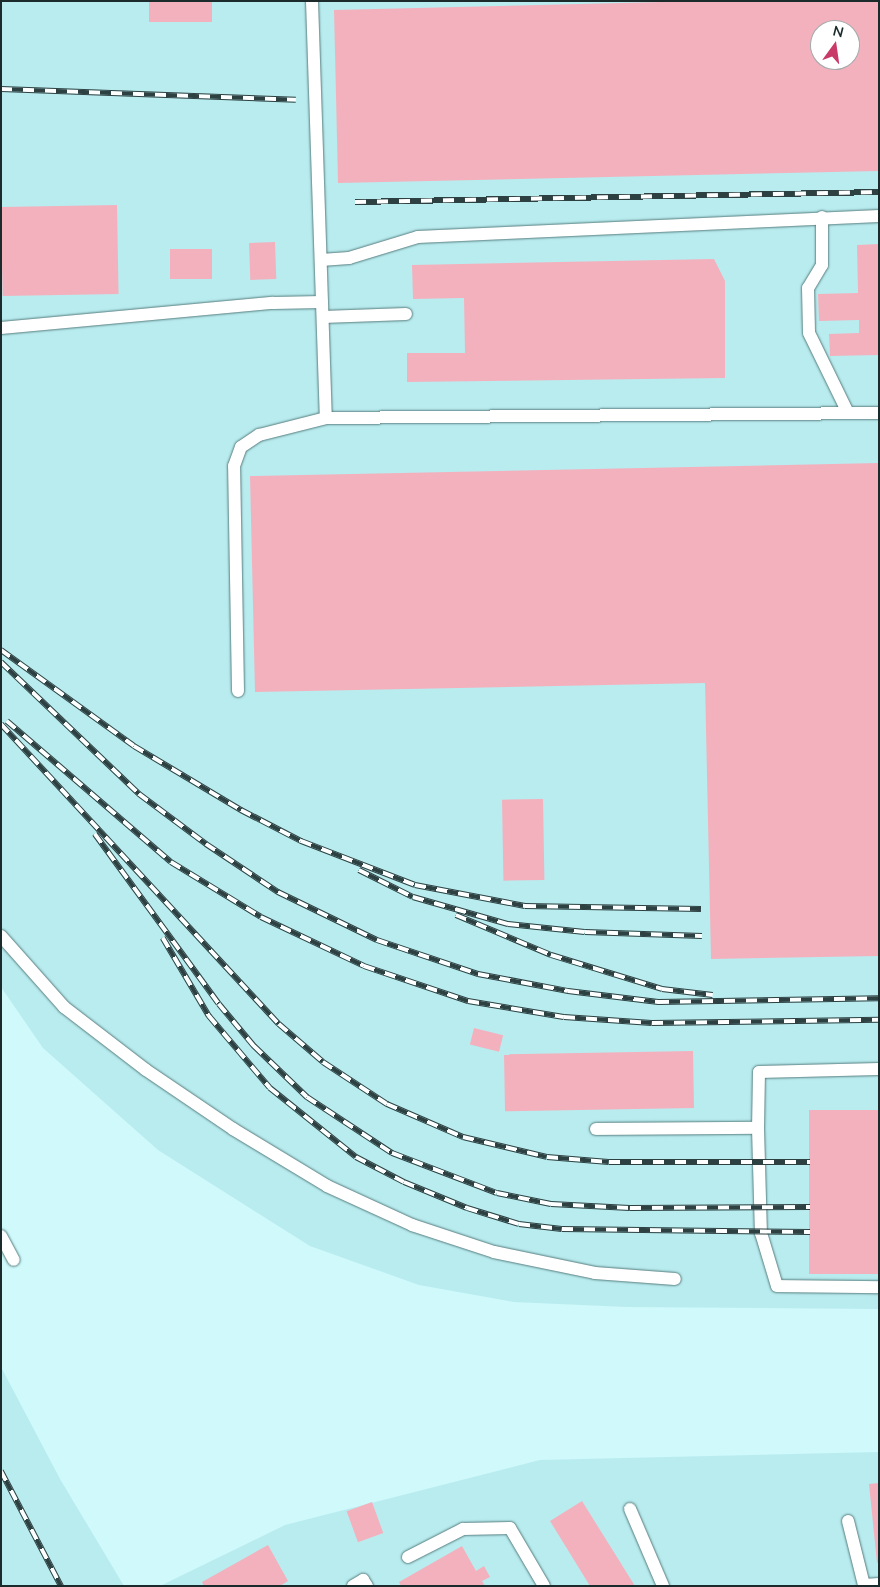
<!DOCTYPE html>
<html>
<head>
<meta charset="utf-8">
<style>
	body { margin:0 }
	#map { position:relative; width:880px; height:1587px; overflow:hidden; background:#cff9fb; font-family:Mulish,sans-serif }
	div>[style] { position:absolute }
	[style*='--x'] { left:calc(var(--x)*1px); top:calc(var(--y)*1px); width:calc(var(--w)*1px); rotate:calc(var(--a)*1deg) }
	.built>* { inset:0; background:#b9ecef }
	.building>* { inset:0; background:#f3b1be; transform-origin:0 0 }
	.roads { filter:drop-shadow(0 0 1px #567c7e) drop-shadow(0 0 1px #567c7e) }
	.service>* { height:12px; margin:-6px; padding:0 6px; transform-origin:6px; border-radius:6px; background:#fff }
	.rail>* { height:5.5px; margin-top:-2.75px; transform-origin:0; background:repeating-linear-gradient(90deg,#fff 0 11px,#2e4142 0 22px); box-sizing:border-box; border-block:1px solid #2e4142 }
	span { translate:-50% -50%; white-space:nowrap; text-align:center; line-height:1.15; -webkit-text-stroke:5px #fff; paint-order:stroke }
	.frame { position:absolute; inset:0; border:2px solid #1b2b2c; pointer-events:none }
	.north { position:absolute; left:810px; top:20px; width:50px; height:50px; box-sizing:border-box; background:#fff; border:1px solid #a4aaab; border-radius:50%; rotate:14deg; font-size:14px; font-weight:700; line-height:20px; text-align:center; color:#1b2b2c }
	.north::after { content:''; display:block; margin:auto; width:18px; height:22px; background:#c83a67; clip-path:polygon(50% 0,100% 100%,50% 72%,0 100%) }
</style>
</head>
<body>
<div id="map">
	<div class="built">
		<div style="clip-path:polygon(evenodd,1px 1px,879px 1px,879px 1309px,627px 1307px,514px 1302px,419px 1285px,310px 1246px,158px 1150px,43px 1048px,1px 987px,1px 1px,820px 30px,850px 30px,850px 60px,820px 60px,820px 30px)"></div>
		<div style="clip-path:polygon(1px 1367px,60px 1479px,124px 1586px,1px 1586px)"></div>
		<div style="clip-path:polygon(879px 1452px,879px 1586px,160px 1586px,285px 1525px,540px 1460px)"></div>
	</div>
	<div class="building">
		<div style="left:149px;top:1px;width:63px;height:21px"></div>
		<div style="clip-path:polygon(evenodd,702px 1px,879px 1px,879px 171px,338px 183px,334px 10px,702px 1px,820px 30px,850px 30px,850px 60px,820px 60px,820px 30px)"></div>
		<div style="left:117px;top:205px;width:89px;height:116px;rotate:89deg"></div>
		<div style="left:275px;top:242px;width:37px;height:26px;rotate:88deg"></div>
		<div style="clip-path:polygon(879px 244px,879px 355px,830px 356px,829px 334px,859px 333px,859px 320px,819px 321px,818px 294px,858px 293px,857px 245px)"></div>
		<div style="left:170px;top:249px;width:42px;height:30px"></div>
		<div style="clip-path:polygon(714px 259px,725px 281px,725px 378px,407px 382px,407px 353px,465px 353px,464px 298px,413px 299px,412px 265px)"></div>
		<div style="clip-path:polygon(879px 463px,879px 956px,711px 959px,705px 683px,255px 692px,250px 476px)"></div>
		<div style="left:543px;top:799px;width:81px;height:41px;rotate:89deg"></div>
		<div style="left:474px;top:1028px;width:30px;height:17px;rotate:14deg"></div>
		<div style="left:693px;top:1051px;width:57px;height:189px;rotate:89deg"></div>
		<div style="left:879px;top:1110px;width:164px;height:70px;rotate:90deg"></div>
		<div style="clip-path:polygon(879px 1483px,879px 1562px,877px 1563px,869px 1484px)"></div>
		<div style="clip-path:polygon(582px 1501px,635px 1586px,590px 1586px,550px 1521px)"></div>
		<div style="left:372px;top:1502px;width:33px;height:27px;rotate:70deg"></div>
		<div style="clip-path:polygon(268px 1545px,288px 1581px,280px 1586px,204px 1586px,202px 1582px)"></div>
		<div style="clip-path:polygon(462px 1546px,476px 1571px,484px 1566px,490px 1577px,482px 1581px,485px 1586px,401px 1586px,399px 1582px)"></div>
	</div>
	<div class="roads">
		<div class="service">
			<div style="--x:312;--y:1;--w:417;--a:88.1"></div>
			<div style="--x:326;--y:418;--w:553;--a:-0.52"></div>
			<div style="--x:822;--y:217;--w:48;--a:90"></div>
			<div style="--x:822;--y:265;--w:27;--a:121"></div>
			<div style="--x:808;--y:288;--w:45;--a:88.7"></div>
			<div style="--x:809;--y:333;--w:89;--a:64"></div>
			<div style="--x:321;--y:260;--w:28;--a:-4"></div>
			<div style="--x:349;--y:258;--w:72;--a:-16.9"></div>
			<div style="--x:418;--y:237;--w:461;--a:-2.6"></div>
			<div style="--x:323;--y:317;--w:83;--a:-2.1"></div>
			<div style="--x:1;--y:328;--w:273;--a:-5.3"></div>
			<div style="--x:273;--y:303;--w:49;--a:-1.2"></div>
			<div style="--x:238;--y:691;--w:225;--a:-91"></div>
			<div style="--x:234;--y:466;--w:20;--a:-70"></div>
			<div style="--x:241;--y:447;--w:22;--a:-34"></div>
			<div style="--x:259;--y:435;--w:69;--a:-14.2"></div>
			<div style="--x:1;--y:936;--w:95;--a:48.4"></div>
			<div style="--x:64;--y:1007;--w:103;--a:37.5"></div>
			<div style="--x:146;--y:1070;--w:105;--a:34.1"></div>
			<div style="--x:233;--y:1129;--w:110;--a:31.2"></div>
			<div style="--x:327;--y:1186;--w:94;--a:24.6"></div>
			<div style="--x:412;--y:1225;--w:86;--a:18.2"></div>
			<div style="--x:494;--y:1252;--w:103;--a:11.7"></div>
			<div style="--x:595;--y:1273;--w:80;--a:4.3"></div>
			<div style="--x:879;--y:1069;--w:120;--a:178.6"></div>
			<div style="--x:759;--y:1072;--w:56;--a:91"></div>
			<div style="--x:758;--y:1128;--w:105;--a:88.4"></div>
			<div style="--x:761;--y:1233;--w:55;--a:73.2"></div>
			<div style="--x:777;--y:1286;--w:102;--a:0.6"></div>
			<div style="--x:596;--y:1129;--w:162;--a:-0.4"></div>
			<div style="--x:1;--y:1236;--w:27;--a:62"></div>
			<div style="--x:630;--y:1509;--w:84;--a:66.8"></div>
			<div style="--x:848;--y:1521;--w:66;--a:76"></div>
			<div style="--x:864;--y:1585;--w:15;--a:-4"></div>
			<div style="--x:408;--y:1557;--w:62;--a:-27"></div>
			<div style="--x:463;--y:1529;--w:47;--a:-1.2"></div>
			<div style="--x:510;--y:1528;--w:67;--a:59.6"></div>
			<div style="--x:353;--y:1586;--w:12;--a:-31"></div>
			<div style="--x:363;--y:1580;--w:7;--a:56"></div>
		</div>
	</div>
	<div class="rail">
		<div style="--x:1;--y:89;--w:295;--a:2.1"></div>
		<div style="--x:355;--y:202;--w:524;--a:-1.09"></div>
		<div style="--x:1;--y:650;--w:164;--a:35.8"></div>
		<div style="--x:134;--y:746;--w:125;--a:30.9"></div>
		<div style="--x:241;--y:810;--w:68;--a:27.3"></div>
		<div style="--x:301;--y:841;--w:122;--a:21.1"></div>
		<div style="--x:415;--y:885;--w:112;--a:10.8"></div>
		<div style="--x:525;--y:906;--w:176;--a:1"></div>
		<div style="--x:1;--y:662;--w:191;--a:43.7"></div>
		<div style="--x:139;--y:794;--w:84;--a:36.7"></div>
		<div style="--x:206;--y:844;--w:87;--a:33.7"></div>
		<div style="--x:278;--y:892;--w:110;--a:25.9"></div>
		<div style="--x:377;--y:940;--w:107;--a:18.6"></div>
		<div style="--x:478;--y:974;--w:92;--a:10.7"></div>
		<div style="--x:568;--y:991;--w:91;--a:7"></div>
		<div style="--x:658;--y:1002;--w:221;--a:-1"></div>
		<div style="--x:7;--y:721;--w:216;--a:40.7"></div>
		<div style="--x:171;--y:862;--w:105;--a:31.4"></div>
		<div style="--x:261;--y:917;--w:114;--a:25.4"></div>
		<div style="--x:364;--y:966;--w:110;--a:18.6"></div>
		<div style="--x:468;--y:1001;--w:97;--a:9.5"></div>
		<div style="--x:564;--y:1017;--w:88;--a:3.9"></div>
		<div style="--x:652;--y:1023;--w:227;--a:-0.8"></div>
		<div style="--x:1;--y:724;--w:409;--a:47.2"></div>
		<div style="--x:279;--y:1024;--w:58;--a:40.8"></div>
		<div style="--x:323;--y:1062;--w:77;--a:33.3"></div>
		<div style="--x:387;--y:1104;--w:83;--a:23.5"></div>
		<div style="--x:463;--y:1137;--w:86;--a:13.4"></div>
		<div style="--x:547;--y:1157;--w:62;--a:4.6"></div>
		<div style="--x:609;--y:1162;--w:201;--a:0"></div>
		<div style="--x:95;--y:834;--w:210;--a:53.9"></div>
		<div style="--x:219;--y:1004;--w:55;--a:50.2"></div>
		<div style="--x:254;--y:1046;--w:74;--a:43.9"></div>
		<div style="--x:307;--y:1097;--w:102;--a:33.4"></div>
		<div style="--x:392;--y:1153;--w:112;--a:20.9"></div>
		<div style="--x:497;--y:1193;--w:55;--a:11.5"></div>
		<div style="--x:551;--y:1204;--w:79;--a:2.9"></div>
		<div style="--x:630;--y:1208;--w:180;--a:-0.3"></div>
		<div style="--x:359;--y:870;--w:60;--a:26.6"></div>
		<div style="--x:413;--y:897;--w:99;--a:15.9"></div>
		<div style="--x:508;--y:924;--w:77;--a:5.9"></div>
		<div style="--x:585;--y:932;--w:117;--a:2"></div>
		<div style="--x:456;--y:915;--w:103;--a:22.8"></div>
		<div style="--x:551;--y:955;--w:116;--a:17"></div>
		<div style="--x:662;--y:989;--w:51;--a:6.7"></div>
		<div style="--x:163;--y:938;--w:91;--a:59.5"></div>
		<div style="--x:209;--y:1016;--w:94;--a:49.7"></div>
		<div style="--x:270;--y:1088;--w:110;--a:38.7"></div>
		<div style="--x:356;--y:1157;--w:54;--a:27.5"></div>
		<div style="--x:404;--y:1182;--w:68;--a:22.4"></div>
		<div style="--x:467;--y:1208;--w:54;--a:17.1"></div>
		<div style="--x:519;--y:1224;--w:43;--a:6.6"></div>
		<div style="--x:562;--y:1229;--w:248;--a:0.7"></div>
		<div style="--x:1;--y:1471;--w:130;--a:62.4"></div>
	</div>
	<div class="frame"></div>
	<div class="north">N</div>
</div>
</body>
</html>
